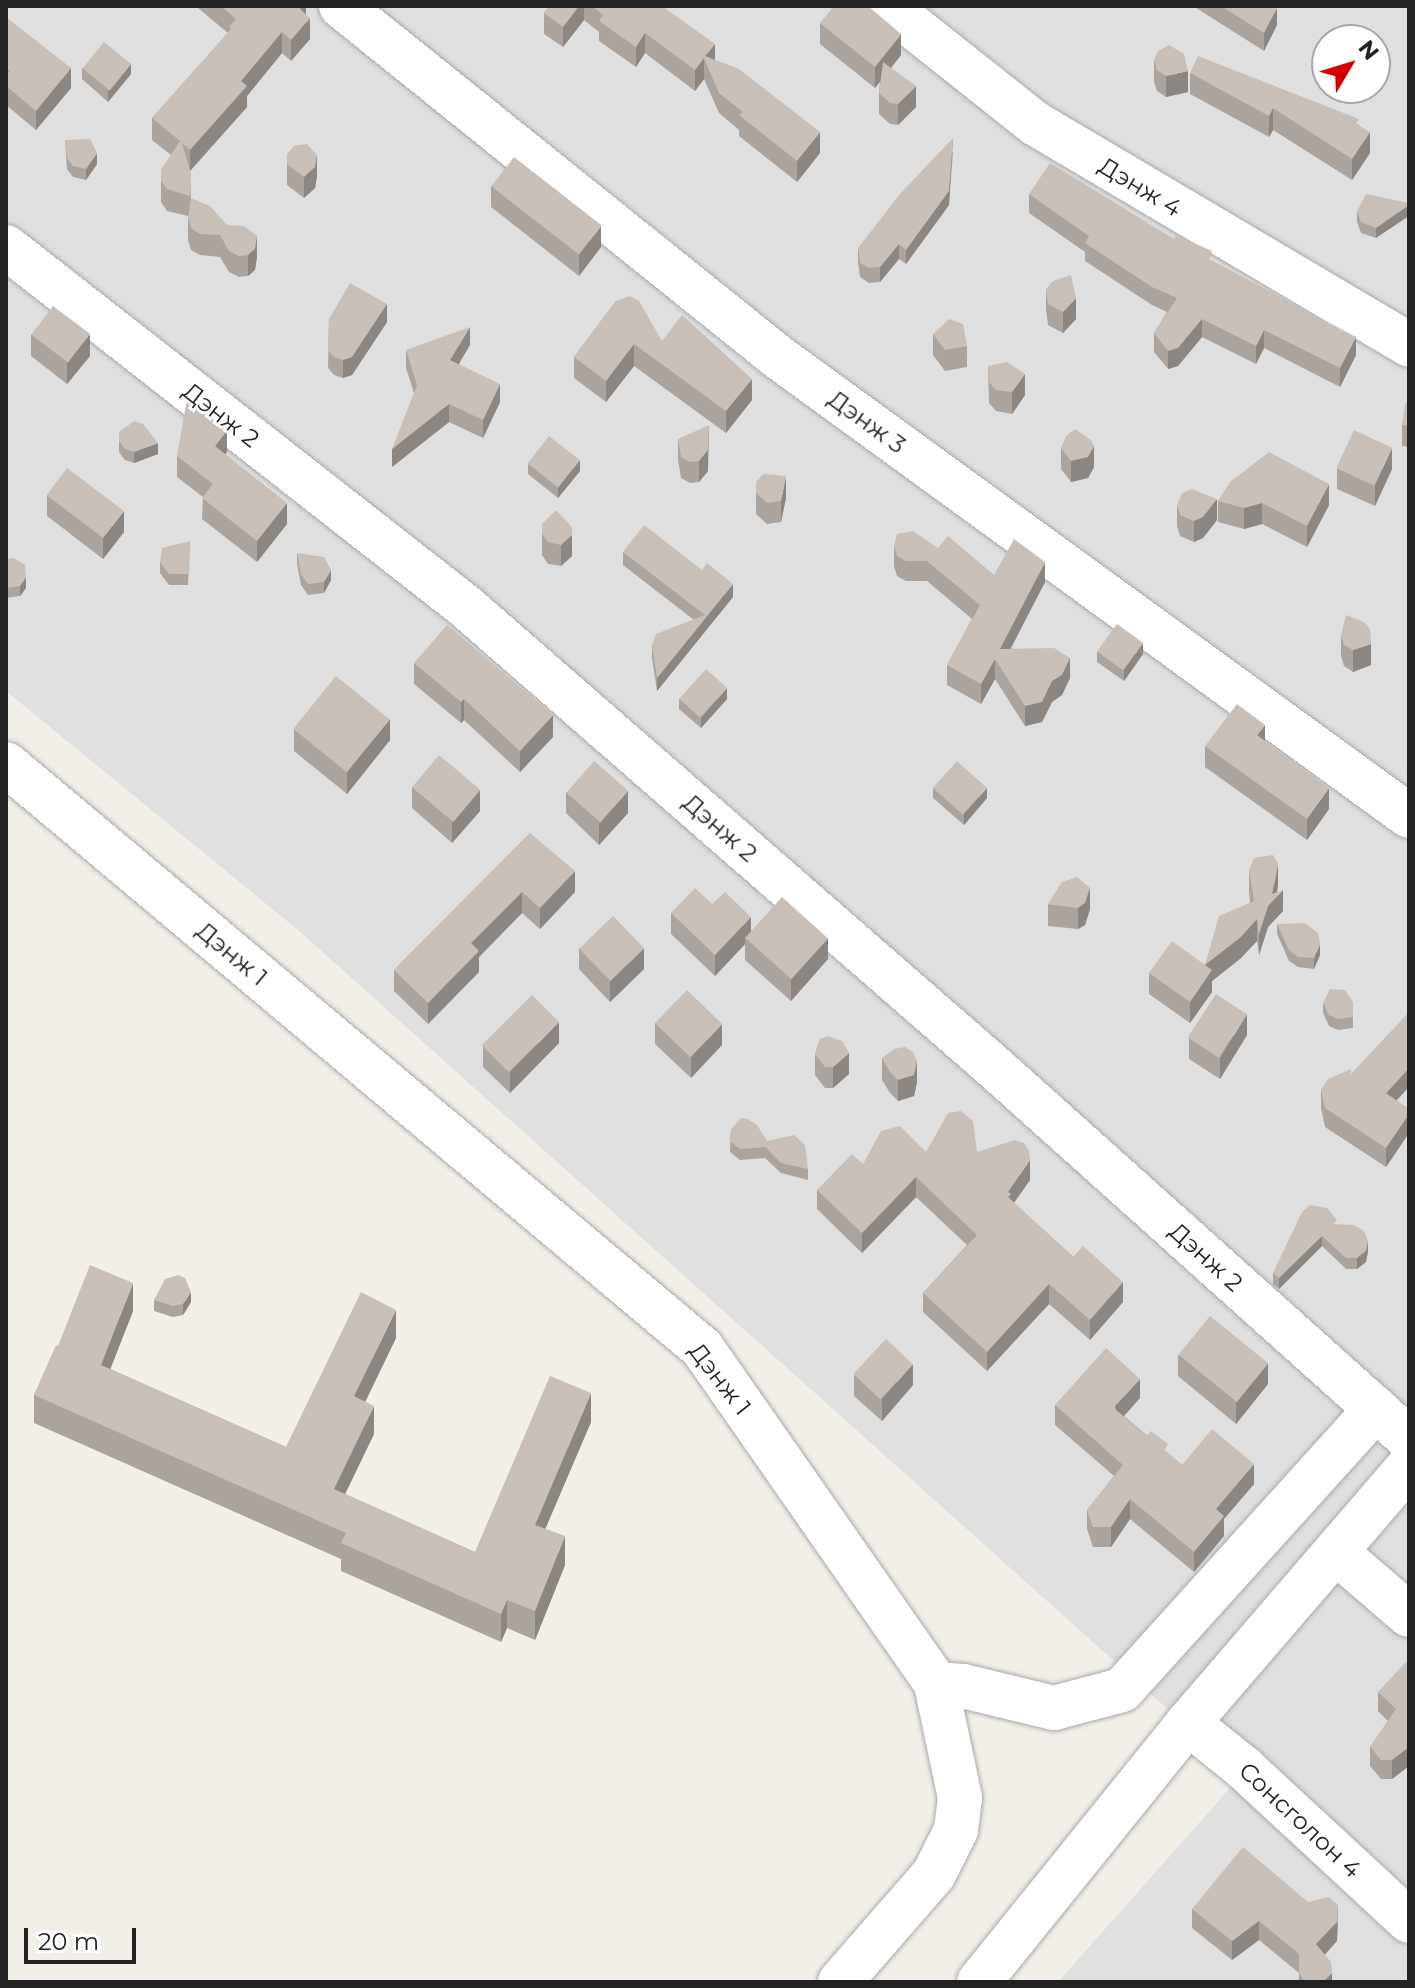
<!DOCTYPE html>
<html>
<head>
<meta charset="utf-8">
<style>
	body { margin:0 }
	#map { position:relative; width:1415px; height:1988px; overflow:hidden; background:#f2efe9; font-family:Montserrat,sans-serif }
	div>[style] { position:absolute }
	[style*='--x'] { left:calc(var(--x)*1px); top:calc(var(--y)*1px); width:calc(var(--w)*1px); rotate:calc(var(--a)*1deg) }
	.residential>* { inset:0; background:#e0dfdf }
	.roads { filter:drop-shadow(0 0 2px #a9a9a9) drop-shadow(0 0 2px #a9a9a9) }
	.minor>* { height:44px; margin:-22px; padding:0 22px; transform-origin:22px; border-radius:22px; background:#fff }
	.wall>* { inset:0; background:#aba49e }
	.shaded-wall>* { inset:0; background:#8b8681 }
	.building>* { inset:0; background:#c7bfb8; transform-origin:0 0 }
	span { translate:-50% -50%; white-space:nowrap; text-align:center; line-height:1.15; -webkit-text-stroke:6px #fff; paint-order:stroke }
	.street-label { font-size:24px; color:#222 }
	.frame { position:absolute; inset:0; border:8px solid #222; pointer-events:none }
	.north { position:absolute; left:1311px; top:24px; width:80px; height:80px; box-sizing:border-box; background:#fff; border:2px solid #a7a7a7; border-radius:50%; rotate:52deg; font-size:22px; font-weight:700; line-height:32px; text-align:center; color:#222 }
	.north::after { content:''; display:block; margin:auto; width:28px; height:36px; background:#d40000; clip-path:polygon(50% 0,100% 100%,50% 72%,0 100%) }
	.scale { position:absolute; left:24px; top:1928px; width:112px; height:36px; box-sizing:border-box; border:4px solid #222; border-top:0; padding-left:10px; font-size:24px; line-height:28px; white-space:nowrap; color:#222; -webkit-text-stroke:6px #fff; paint-order:stroke }
</style>
</head>
<body>
<div id="map">
	<div class="residential">
		<div style="clip-path:polygon(evenodd,6px 6px,1409px 6px,1409px 1982px,1058px 1982px,1239px 1778px,1190px 1729px,298px 930px,6px 691px,6px 6px,1327px 40px,1375px 40px,1375px 88px,1327px 88px,1327px 40px)"></div>
	</div>
	<div class="roads">
		<div class="minor">
			<div style="--x:341;--y:6;--w:561;--a:38.77"></div>
			<div style="--x:778;--y:357;--w:780;--a:36.03"></div>
			<div style="--x:887;--y:6;--w:190;--a:38.4"></div>
			<div style="--x:1036;--y:124;--w:434;--a:30.6"></div>
			<div style="--x:6;--y:247;--w:583;--a:38.03"></div>
			<div style="--x:465;--y:606;--w:702;--a:41.07"></div>
			<div style="--x:994;--y:1067;--w:557;--a:41.87"></div>
			<div style="--x:6;--y:764;--w:909;--a:40"></div>
			<div style="--x:702;--y:1348;--w:409;--a:55.1"></div>
			<div style="--x:936;--y:1684;--w:27;--a:4"></div>
			<div style="--x:963;--y:1686;--w:94;--a:13.6"></div>
			<div style="--x:1054;--y:1708;--w:70;--a:-14.8"></div>
			<div style="--x:1122;--y:1690;--w:379;--a:-47.9"></div>
			<div style="--x:1337;--y:1553;--w:95;--a:40.7"></div>
			<div style="--x:1188;--y:1723;--w:72;--a:38.8"></div>
			<div style="--x:1244;--y:1768;--w:225;--a:42.8"></div>
			<div style="--x:840;--y:1982;--w:143;--a:-49"></div>
			<div style="--x:934;--y:1874;--w:49;--a:-63.4"></div>
			<div style="--x:956;--y:1830;--w:32;--a:-83"></div>
			<div style="--x:960;--y:1798;--w:116;--a:-101.9"></div>
			<div style="--x:979;--y:1982;--w:333;--a:-51.1"></div>
			<div style="--x:1188;--y:1723;--w:339;--a:-49.3"></div>
		</div>
	</div>
	<div class="wall">
		<div style="clip-path:polygon(198px 6px,306px 6px,306px 14px,310px 39px,291px 61px,282px 53px,247px 96px,247px 107px,190px 171px,191px 200px,227px 225px,257px 257px,255px 270px,248px 276px,239px 277px,229px 272px,220px 257px,200px 255px,191px 250px,188px 240px,188px 216px,167px 211px,161px 202px,161px 170px,171px 155px,152px 140px,152px 118px,228px 33px,198px 8px)"></div>
		<div style="clip-path:polygon(549px 6px,662px 6px,715px 60px,820px 153px,797px 182px,739px 136px,739px 130px,719px 113px,704px 79px,695px 91px,645px 53px,636px 67px,599px 41px,599px 32px,584px 20px,563px 47px,544px 34px,544px 13px)"></div>
		<div style="clip-path:polygon(1193px 6px,1275px 6px,1277px 25px,1264px 51px)"></div>
		<div style="clip-path:polygon(6px 17px,71px 88px,36px 130px,6px 105px)"></div>
		<div style="clip-path:polygon(820px 23px,901px 55px,891px 68px,916px 107px,898px 125px,890px 124px,879px 114px,879px 93px,880px 81px,875px 88px,820px 44px)"></div>
		<div style="clip-path:polygon(1154px 60px,1188px 92px,1166px 97px,1157px 91px,1154px 82px)"></div>
		<div style="clip-path:polygon(82px 68px,131px 74px,108px 102px,82px 79px)"></div>
		<div style="clip-path:polygon(1190px 73px,1359px 125px,1370px 153px,1352px 180px,1273px 130px,1269px 137px,1190px 94px)"></div>
		<div style="clip-path:polygon(65px 140px,97px 164px,86px 180px,73px 177px,67px 169px)"></div>
		<div style="clip-path:polygon(953px 152px,949px 205px,906px 264px,899px 259px,880px 282px,869px 283px,860px 277px,858px 262px,858px 248px)"></div>
		<div style="clip-path:polygon(287px 154px,317px 176px,315px 188px,304px 198px,287px 185px)"></div>
		<div style="clip-path:polygon(491px 186px,601px 247px,579px 276px,491px 207px)"></div>
		<div style="clip-path:polygon(1029px 194px,1174px 239px,1212px 261px,1356px 355px,1340px 387px,1264px 348px,1256px 364px,1202px 337px,1178px 366px,1168px 369px,1154px 352px,1154px 333px,1167px 312px,1152px 305px,1085px 261px,1085px 252px,1029px 213px)"></div>
		<div style="clip-path:polygon(1409px 203px,1376px 238px,1361px 233px,1357px 222px,1357px 211px)"></div>
		<div style="clip-path:polygon(1046px 289px,1076px 319px,1063px 333px,1048px 325px,1046px 310px)"></div>
		<div style="clip-path:polygon(616px 301px,662px 341px,752px 400px,726px 433px,634px 366px,606px 402px,574px 378px,574px 357px)"></div>
		<div style="clip-path:polygon(329px 319px,387px 322px,352px 375px,343px 378px,334px 375px,328px 368px)"></div>
		<div style="clip-path:polygon(31px 334px,90px 356px,67px 384px,31px 356px)"></div>
		<div style="clip-path:polygon(933px 334px,967px 346px,967px 367px,945px 371px,933px 355px)"></div>
		<div style="clip-path:polygon(470px 345px,459px 364px,500px 402px,483px 438px,449px 422px,392px 467px,414px 393px,406px 368px,406px 350px)"></div>
		<div style="clip-path:polygon(988px 366px,1025px 395px,1012px 414px,996px 411px,989px 403px)"></div>
		<div style="clip-path:polygon(1409px 400px,1409px 447px,1402px 446px,1402px 425px)"></div>
		<div style="clip-path:polygon(119px 432px,158px 454px,134px 463px,125px 460px,119px 452px)"></div>
		<div style="clip-path:polygon(678px 439px,708px 471px,699px 482px,690px 483px,681px 478px,678px 460px)"></div>
		<div style="clip-path:polygon(1061px 448px,1094px 467px,1088px 478px,1071px 482px,1061px 469px)"></div>
		<div style="clip-path:polygon(227px 452px,225px 454px,287px 524px,257px 562px,202px 519px,203px 497px,177px 477px,177px 456px)"></div>
		<div style="clip-path:polygon(528px 464px,580px 471px,558px 498px,528px 474px)"></div>
		<div style="clip-path:polygon(1337px 468px,1392px 469px,1375px 506px,1337px 489px)"></div>
		<div style="clip-path:polygon(756px 482px,786px 498px,781px 522px,767px 524px,756px 514px)"></div>
		<div style="clip-path:polygon(47px 495px,124px 532px,103px 559px,47px 516px)"></div>
		<div style="clip-path:polygon(1218px 501px,1329px 505px,1307px 547px,1262px 524px,1244px 529px,1218px 522px)"></div>
		<div style="clip-path:polygon(1177px 505px,1217px 520px,1203px 538px,1194px 542px,1180px 536px,1177px 526px)"></div>
		<div style="clip-path:polygon(542px 524px,572px 556px,561px 566px,548px 564px,542px 555px)"></div>
		<div style="clip-path:polygon(190px 541px,188px 585px,169px 585px,160px 573px,160px 562px)"></div>
		<div style="clip-path:polygon(894px 546px,938px 548px,994px 575px,1045px 582px,1011px 648px,1070px 678px,1062px 695px,1052px 702px,1042px 722px,1025px 726px,995px 679px,981px 704px,947px 685px,947px 665px,972px 619px,927px 581px,906px 581px,897px 576px,894px 566px)"></div>
		<div style="clip-path:polygon(623px 552px,733px 597px,657px 691px,652px 658px,652px 645px,694px 620px,623px 565px)"></div>
		<div style="clip-path:polygon(297px 553px,331px 580px,324px 593px,308px 595px,301px 585px,297px 564px)"></div>
		<div style="clip-path:polygon(6px 559px,26px 588px,20px 596px,6px 598px)"></div>
		<div style="clip-path:polygon(1341px 635px,1371px 665px,1353px 672px,1344px 666px,1341px 656px)"></div>
		<div style="clip-path:polygon(1097px 651px,1143px 654px,1124px 681px,1097px 662px)"></div>
		<div style="clip-path:polygon(414px 663px,553px 737px,520px 772px,464px 720px,461px 723px,414px 684px)"></div>
		<div style="clip-path:polygon(679px 699px,727px 699px,701px 728px,679px 709px)"></div>
		<div style="clip-path:polygon(294px 730px,390px 740px,347px 794px,294px 751px)"></div>
		<div style="clip-path:polygon(1205px 746px,1329px 809px,1307px 840px,1205px 767px)"></div>
		<div style="clip-path:polygon(412px 787px,480px 811px,452px 843px,412px 808px)"></div>
		<div style="clip-path:polygon(933px 788px,987px 798px,964px 825px,933px 798px)"></div>
		<div style="clip-path:polygon(566px 792px,628px 813px,599px 845px,566px 813px)"></div>
		<div style="clip-path:polygon(530px 833px,575px 892px,540px 929px,522px 913px,479px 957px,479px 972px,428px 1024px,394px 991px,394px 970px)"></div>
		<div style="clip-path:polygon(1249px 870px,1278px 885px,1277px 892px,1283px 911px,1268px 927px,1259px 955px,1257px 941px,1241px 958px,1212px 981px,1212px 992px,1190px 1023px,1149px 994px,1149px 973px,1205px 965px,1250px 902px,1249px 891px)"></div>
		<div style="clip-path:polygon(712px 904px,751px 932px,828px 959px,791px 1001px,745px 960px,745px 944px,715px 976px,671px 934px,671px 913px)"></div>
		<div style="clip-path:polygon(1048px 904px,1090px 909px,1085px 925px,1078px 929px,1048px 926px)"></div>
		<div style="clip-path:polygon(1277px 924px,1320px 955px,1314px 969px,1298px 967px,1289px 961px,1277px 934px)"></div>
		<div style="clip-path:polygon(579px 948px,644px 969px,610px 1002px,579px 969px)"></div>
		<div style="clip-path:polygon(1353px 1002px,1353px 1028px,1338px 1030px,1329px 1026px,1323px 1013px,1323px 1003px)"></div>
		<div style="clip-path:polygon(655px 1023px,722px 1045px,691px 1078px,655px 1044px)"></div>
		<div style="clip-path:polygon(1247px 1035px,1220px 1079px,1189px 1059px,1189px 1038px)"></div>
		<div style="clip-path:polygon(559px 1043px,510px 1093px,483px 1067px,483px 1046px)"></div>
		<div style="clip-path:polygon(815px 1054px,849px 1074px,833px 1088px,825px 1088px,815px 1075px)"></div>
		<div style="clip-path:polygon(882px 1058px,917px 1082px,914px 1096px,898px 1101px,890px 1093px,882px 1080px)"></div>
		<div style="clip-path:polygon(1351px 1074px,1409px 1109px,1409px 1133px,1386px 1167px,1325px 1127px,1321px 1108px,1321px 1090px)"></div>
		<div style="clip-path:polygon(731px 1129px,767px 1141px,808px 1169px,808px 1180px,781px 1173px,765px 1158px,740px 1160px,730px 1152px)"></div>
		<div style="clip-path:polygon(926px 1152px,977px 1152px,1030px 1180px,1014px 1203px,1123px 1302px,1090px 1340px,1049px 1304px,987px 1371px,923px 1312px,923px 1293px,967px 1245px,916px 1197px,862px 1253px,817px 1209px,817px 1190px,863px 1164px)"></div>
		<div style="clip-path:polygon(1337px 1225px,1368px 1251px,1366px 1262px,1357px 1269px,1346px 1269px,1322px 1246px,1279px 1289px,1273px 1284px,1273px 1273px)"></div>
		<div style="clip-path:polygon(154px 1300px,191px 1302px,183px 1315px,173px 1317px,154px 1311px)"></div>
		<div style="clip-path:polygon(133px 1311px,110px 1369px,286px 1447px,396px 1338px,365px 1402px,374px 1434px,345px 1494px,475px 1552px,591px 1422px,545px 1529px,565px 1565px,535px 1640px,507px 1628px,501px 1642px,341px 1571px,341px 1559px,34px 1423px,34px 1395px,58px 1346px)"></div>
		<div style="clip-path:polygon(1178px 1355px,1268px 1384px,1236px 1424px,1178px 1376px)"></div>
		<div style="clip-path:polygon(854px 1375px,913px 1385px,882px 1421px,854px 1396px)"></div>
		<div style="clip-path:polygon(1140px 1398px,1124px 1416px,1182px 1465px,1254px 1484px,1224px 1519px,1224px 1536px,1194px 1572px,1130px 1519px,1111px 1547px,1093px 1547px,1087px 1529px,1087px 1510px,1114px 1476px,1055px 1425px,1055px 1405px)"></div>
		<div style="clip-path:polygon(1409px 1664px,1409px 1766px,1392px 1779px,1381px 1779px,1370px 1766px,1370px 1747px,1388px 1721px,1378px 1711px,1378px 1692px)"></div>
		<div style="clip-path:polygon(1308px 1902px,1338px 1924px,1337px 1941px,1325px 1955px,1332px 1982px,1299px 1982px,1299px 1973px,1259px 1940px,1232px 1960px,1192px 1928px,1192px 1909px)"></div>
	</div>
	<div class="shaded-wall">
		<div style="clip-path:polygon(302px 6px,306px 6px,306px 23px,310px 18px,310px 39px,291px 61px,291px 40px,300px 9px)"></div>
		<div style="clip-path:polygon(579px 6px,584px 6px,584px 20px,563px 47px,563px 27px)"></div>
		<div style="clip-path:polygon(1277px 8px,1277px 25px,1264px 51px,1264px 33px)"></div>
		<div style="clip-path:polygon(282px 32px,282px 53px,247px 96px,247px 107px,190px 171px,190px 150px,241px 81px)"></div>
		<div style="clip-path:polygon(645px 33px,645px 53px,636px 67px,636px 47px)"></div>
		<div style="clip-path:polygon(901px 34px,901px 55px,875px 88px,875px 67px)"></div>
		<div style="clip-path:polygon(715px 44px,715px 64px,705px 56px)"></div>
		<div style="clip-path:polygon(704px 58px,704px 79px,695px 91px,695px 70px)"></div>
		<div style="clip-path:polygon(131px 64px,131px 74px,108px 102px,108px 91px)"></div>
		<div style="clip-path:polygon(71px 68px,71px 88px,36px 130px,36px 111px)"></div>
		<div style="clip-path:polygon(1188px 71px,1188px 92px,1166px 97px,1166px 76px)"></div>
		<div style="clip-path:polygon(916px 86px,916px 107px,898px 125px,898px 104px)"></div>
		<div style="clip-path:polygon(1273px 108px,1273px 130px,1269px 137px,1269px 116px)"></div>
		<div style="clip-path:polygon(820px 132px,820px 153px,797px 182px,797px 161px)"></div>
		<div style="clip-path:polygon(1370px 132px,1370px 153px,1352px 180px,1352px 159px)"></div>
		<div style="clip-path:polygon(953px 138px,949px 205px,906px 264px,906px 250px)"></div>
		<div style="clip-path:polygon(97px 153px,97px 164px,86px 180px,86px 169px)"></div>
		<div style="clip-path:polygon(317px 155px,317px 176px,315px 188px,304px 198px,304px 177px)"></div>
		<div style="clip-path:polygon(1409px 205px,1409px 216px,1376px 238px,1376px 228px)"></div>
		<div style="clip-path:polygon(601px 226px,601px 247px,579px 276px,579px 255px)"></div>
		<div style="clip-path:polygon(257px 236px,257px 257px,255px 270px,248px 276px,248px 255px)"></div>
		<div style="clip-path:polygon(899px 244px,899px 259px,880px 282px,880px 267px)"></div>
		<div style="clip-path:polygon(1076px 298px,1076px 319px,1063px 333px,1063px 312px)"></div>
		<div style="clip-path:polygon(387px 304px,387px 322px,352px 375px,343px 378px,343px 360px)"></div>
		<div style="clip-path:polygon(1202px 319px,1202px 337px,1178px 366px,1168px 369px,1168px 351px)"></div>
		<div style="clip-path:polygon(470px 327px,470px 345px,450px 378px,450px 360px)"></div>
		<div style="clip-path:polygon(1264px 330px,1264px 348px,1256px 364px,1256px 346px)"></div>
		<div style="clip-path:polygon(90px 334px,90px 356px,67px 384px,67px 363px)"></div>
		<div style="clip-path:polygon(1356px 337px,1356px 355px,1340px 387px,1340px 368px)"></div>
		<div style="clip-path:polygon(634px 344px,634px 366px,606px 402px,606px 381px)"></div>
		<div style="clip-path:polygon(1025px 374px,1025px 395px,1012px 414px,1012px 392px)"></div>
		<div style="clip-path:polygon(752px 379px,752px 400px,726px 433px,726px 411px)"></div>
		<div style="clip-path:polygon(500px 384px,500px 402px,483px 438px,483px 420px)"></div>
		<div style="clip-path:polygon(449px 404px,449px 422px,392px 467px,392px 449px)"></div>
		<div style="clip-path:polygon(709px 425px,708px 471px,699px 482px,699px 461px)"></div>
		<div style="clip-path:polygon(227px 430px,227px 452px,215px 467px,215px 446px)"></div>
		<div style="clip-path:polygon(158px 443px,158px 454px,134px 463px,134px 452px)"></div>
		<div style="clip-path:polygon(1094px 446px,1094px 467px,1088px 478px,1071px 482px,1071px 461px)"></div>
		<div style="clip-path:polygon(1392px 448px,1392px 469px,1375px 506px,1375px 485px)"></div>
		<div style="clip-path:polygon(580px 460px,580px 471px,558px 498px,558px 487px)"></div>
		<div style="clip-path:polygon(786px 476px,786px 498px,781px 522px,781px 501px)"></div>
		<div style="clip-path:polygon(1329px 484px,1329px 505px,1307px 547px,1307px 526px)"></div>
		<div style="clip-path:polygon(1217px 499px,1217px 520px,1203px 538px,1194px 542px,1194px 521px)"></div>
		<div style="clip-path:polygon(287px 503px,287px 524px,257px 562px,257px 541px)"></div>
		<div style="clip-path:polygon(1262px 503px,1262px 524px,1244px 529px,1244px 508px)"></div>
		<div style="clip-path:polygon(124px 511px,124px 532px,103px 559px,103px 538px)"></div>
		<div style="clip-path:polygon(572px 527px,572px 556px,561px 566px,561px 545px)"></div>
		<div style="clip-path:polygon(1045px 562px,1045px 582px,1000px 669px,1000px 649px)"></div>
		<div style="clip-path:polygon(331px 570px,331px 580px,324px 593px,324px 582px)"></div>
		<div style="clip-path:polygon(26px 577px,26px 588px,20px 596px,20px 586px)"></div>
		<div style="clip-path:polygon(733px 584px,733px 597px,657px 691px,657px 678px)"></div>
		<div style="clip-path:polygon(1143px 643px,1143px 654px,1124px 681px,1124px 670px)"></div>
		<div style="clip-path:polygon(1371px 644px,1371px 665px,1353px 672px,1353px 650px)"></div>
		<div style="clip-path:polygon(1070px 658px,1070px 678px,1062px 695px,1052px 702px,1042px 722px,1025px 726px,1025px 706px,1052px 681px)"></div>
		<div style="clip-path:polygon(995px 659px,995px 679px,981px 704px,981px 684px)"></div>
		<div style="clip-path:polygon(727px 688px,727px 699px,701px 728px,701px 718px)"></div>
		<div style="clip-path:polygon(464px 699px,464px 720px,461px 723px,461px 702px)"></div>
		<div style="clip-path:polygon(553px 715px,553px 737px,520px 772px,520px 751px)"></div>
		<div style="clip-path:polygon(390px 719px,390px 740px,347px 794px,347px 772px)"></div>
		<div style="clip-path:polygon(1265px 725px,1265px 746px,1257px 735px)"></div>
		<div style="clip-path:polygon(987px 788px,987px 798px,964px 825px,964px 814px)"></div>
		<div style="clip-path:polygon(1329px 788px,1329px 809px,1307px 840px,1307px 819px)"></div>
		<div style="clip-path:polygon(480px 790px,480px 811px,452px 843px,452px 822px)"></div>
		<div style="clip-path:polygon(628px 791px,628px 813px,599px 845px,599px 824px)"></div>
		<div style="clip-path:polygon(1278px 864px,1278px 885px,1276px 898px,1283px 890px,1283px 911px,1268px 927px,1259px 955px,1259px 934px,1272px 894px)"></div>
		<div style="clip-path:polygon(575px 871px,575px 892px,540px 929px,540px 908px)"></div>
		<div style="clip-path:polygon(1090px 888px,1090px 909px,1085px 925px,1078px 929px,1078px 908px)"></div>
		<div style="clip-path:polygon(522px 892px,522px 913px,479px 957px,479px 972px,428px 1024px,428px 1003px,471px 943px)"></div>
		<div style="clip-path:polygon(751px 917px,751px 938px,745px 938px,745px 944px,715px 976px,715px 955px)"></div>
		<div style="clip-path:polygon(1257px 919px,1257px 941px,1241px 958px,1212px 981px,1212px 992px,1190px 1023px,1190px 1002px,1205px 965px)"></div>
		<div style="clip-path:polygon(828px 938px,828px 959px,791px 1001px,791px 979px)"></div>
		<div style="clip-path:polygon(1320px 944px,1320px 955px,1314px 969px,1314px 958px)"></div>
		<div style="clip-path:polygon(644px 948px,644px 969px,610px 1002px,610px 981px)"></div>
		<div style="clip-path:polygon(1247px 1014px,1247px 1035px,1220px 1079px,1220px 1058px)"></div>
		<div style="clip-path:polygon(559px 1022px,559px 1043px,510px 1093px,510px 1072px)"></div>
		<div style="clip-path:polygon(722px 1024px,722px 1045px,691px 1078px,691px 1057px)"></div>
		<div style="clip-path:polygon(849px 1053px,849px 1074px,833px 1088px,833px 1067px)"></div>
		<div style="clip-path:polygon(917px 1061px,917px 1082px,914px 1096px,898px 1101px,898px 1080px)"></div>
		<div style="clip-path:polygon(1409px 1068px,1409px 1087px,1386px 1112px,1386px 1093px)"></div>
		<div style="clip-path:polygon(1409px 1114px,1409px 1133px,1386px 1167px,1386px 1148px)"></div>
		<div style="clip-path:polygon(1030px 1160px,1030px 1180px,1011px 1207px,1008px 1192px)"></div>
		<div style="clip-path:polygon(916px 1177px,916px 1197px,862px 1253px,862px 1233px)"></div>
		<div style="clip-path:polygon(1322px 1236px,1322px 1246px,1279px 1289px,1279px 1278px)"></div>
		<div style="clip-path:polygon(1368px 1241px,1368px 1251px,1366px 1262px,1357px 1269px,1357px 1258px)"></div>
		<div style="clip-path:polygon(1123px 1282px,1123px 1302px,1090px 1340px,1090px 1320px)"></div>
		<div style="clip-path:polygon(133px 1283px,133px 1311px,101px 1393px,101px 1365px)"></div>
		<div style="clip-path:polygon(1049px 1284px,1049px 1304px,987px 1371px,987px 1352px)"></div>
		<div style="clip-path:polygon(191px 1292px,191px 1302px,183px 1315px,183px 1304px)"></div>
		<div style="clip-path:polygon(396px 1310px,396px 1338px,354px 1425px,354px 1396px)"></div>
		<div style="clip-path:polygon(1268px 1363px,1268px 1384px,1236px 1424px,1236px 1403px)"></div>
		<div style="clip-path:polygon(913px 1364px,913px 1385px,882px 1421px,882px 1399px)"></div>
		<div style="clip-path:polygon(1140px 1379px,1140px 1398px,1115px 1426px,1115px 1406px)"></div>
		<div style="clip-path:polygon(591px 1393px,591px 1422px,535px 1553px,535px 1525px)"></div>
		<div style="clip-path:polygon(374px 1406px,374px 1434px,334px 1517px,334px 1489px)"></div>
		<div style="clip-path:polygon(1254px 1464px,1254px 1484px,1224px 1519px,1224px 1536px,1194px 1572px,1194px 1552px,1216px 1509px)"></div>
		<div style="clip-path:polygon(1130px 1499px,1130px 1519px,1111px 1547px,1111px 1527px)"></div>
		<div style="clip-path:polygon(565px 1536px,565px 1565px,535px 1640px,535px 1611px)"></div>
		<div style="clip-path:polygon(507px 1600px,507px 1628px,501px 1642px,501px 1614px)"></div>
		<div style="clip-path:polygon(1409px 1747px,1409px 1766px,1392px 1779px,1392px 1760px)"></div>
		<div style="clip-path:polygon(1338px 1905px,1337px 1941px,1316px 1963px,1316px 1944px)"></div>
		<div style="clip-path:polygon(1259px 1921px,1259px 1940px,1232px 1960px,1232px 1941px)"></div>
		<div style="clip-path:polygon(1332px 1973px,1332px 1982px,1323px 1982px)"></div>
	</div>
	<div class="building">
		<div style="clip-path:polygon(221px 6px,302px 6px,300px 9px,310px 18px,291px 40px,282px 32px,241px 81px,247px 86px,190px 150px,182px 143px,191px 174px,190px 196px,167px 189px,161px 181px,161px 170px,180px 141px,152px 118px,231px 29px,229px 27px,236px 19px)"></div>
		<div style="clip-path:polygon(549px 6px,579px 6px,563px 27px,544px 13px)"></div>
		<div style="clip-path:polygon(592px 6px,662px 6px,715px 44px,705px 56px,739px 69px,820px 132px,797px 161px,739px 115px,743px 112px,719px 93px,704px 58px,695px 70px,645px 33px,636px 47px,599px 21px,603px 15px)"></div>
		<div style="clip-path:polygon(834px 6px,868px 6px,901px 34px,875px 67px,820px 23px)"></div>
		<div style="clip-path:polygon(1221px 6px,1275px 6px,1277px 8px,1264px 33px)"></div>
		<div style="clip-path:polygon(6px 17px,71px 68px,36px 111px,6px 86px,6px 75px,10px 71px,6px 68px)"></div>
		<div style="left:104px;top:42px;width:35px;height:34px;rotate:39deg"></div>
		<div style="clip-path:polygon(1169px 45px,1184px 54px,1188px 71px,1166px 76px,1157px 70px,1154px 60px,1158px 51px)"></div>
		<div style="clip-path:polygon(1198px 56px,1359px 119px,1356px 124px,1370px 132px,1352px 159px,1273px 108px,1269px 116px,1190px 73px)"></div>
		<div style="clip-path:polygon(883px 62px,916px 86px,898px 104px,890px 103px,879px 93px)"></div>
		<div style="clip-path:polygon(953px 138px,949px 191px,906px 250px,899px 244px,880px 267px,869px 268px,860px 263px,858px 248px,900px 194px)"></div>
		<div style="clip-path:polygon(90px 139px,97px 153px,86px 169px,73px 166px,67px 158px,65px 140px)"></div>
		<div style="clip-path:polygon(307px 144px,317px 155px,315px 167px,304px 177px,287px 164px,287px 154px,294px 146px)"></div>
		<div style="left:514px;top:157px;width:111px;height:37px;rotate:38deg"></div>
		<div style="clip-path:polygon(1050px 163px,1174px 239px,1176px 235px,1212px 251px,1209px 259px,1356px 337px,1340px 368px,1264px 330px,1256px 346px,1202px 319px,1178px 348px,1168px 351px,1154px 333px,1177px 298px,1152px 287px,1085px 243px,1089px 236px,1029px 194px)"></div>
		<div style="clip-path:polygon(1366px 194px,1409px 203px,1409px 205px,1376px 228px,1361px 222px,1357px 211px)"></div>
		<div style="clip-path:polygon(191px 198px,210px 206px,227px 225px,244px 226px,257px 236px,255px 249px,248px 255px,239px 256px,229px 251px,220px 235px,200px 234px,191px 228px,188px 218px)"></div>
		<div style="clip-path:polygon(1071px 275px,1076px 298px,1063px 312px,1048px 304px,1046px 289px,1053px 281px)"></div>
		<div style="clip-path:polygon(350px 283px,387px 304px,352px 357px,343px 360px,334px 357px,328px 350px,329px 319px)"></div>
		<div style="clip-path:polygon(630px 296px,639px 301px,662px 341px,682px 315px,752px 379px,726px 411px,634px 344px,606px 381px,574px 357px,616px 301px)"></div>
		<div style="left:53px;top:306px;width:46px;height:36px;rotate:37deg"></div>
		<div style="clip-path:polygon(949px 319px,963px 324px,967px 346px,945px 350px,933px 334px)"></div>
		<div style="clip-path:polygon(470px 327px,450px 360px,500px 384px,483px 420px,449px 404px,392px 449px,417px 385px,406px 350px)"></div>
		<div style="clip-path:polygon(1007px 362px,1025px 374px,1012px 392px,996px 390px,989px 382px,988px 366px)"></div>
		<div style="clip-path:polygon(187px 399px,227px 430px,215px 446px,287px 503px,257px 541px,202px 498px,213px 484px,177px 456px)"></div>
		<div style="clip-path:polygon(1409px 400px,1409px 426px,1402px 425px,1405px 404px)"></div>
		<div style="clip-path:polygon(134px 421px,143px 424px,158px 443px,134px 452px,125px 449px,119px 441px,119px 432px)"></div>
		<div style="clip-path:polygon(709px 425px,708px 450px,699px 461px,690px 462px,681px 457px,678px 439px)"></div>
		<div style="clip-path:polygon(1075px 429px,1091px 440px,1094px 446px,1088px 457px,1071px 461px,1061px 448px,1066px 436px)"></div>
		<div style="left:1354px;top:430px;width:42px;height:42px;rotate:25deg"></div>
		<div style="left:549px;top:436px;width:39px;height:35px;rotate:38deg"></div>
		<div style="clip-path:polygon(1269px 452px,1329px 484px,1307px 526px,1262px 503px,1244px 508px,1218px 501px,1230px 482px)"></div>
		<div style="left:67px;top:468px;width:71px;height:34px;rotate:37deg"></div>
		<div style="clip-path:polygon(763px 474px,786px 476px,781px 501px,767px 503px,756px 493px,756px 482px)"></div>
		<div style="clip-path:polygon(1192px 489px,1217px 499px,1203px 517px,1194px 521px,1180px 515px,1177px 505px,1182px 493px)"></div>
		<div style="clip-path:polygon(556px 510px,572px 527px,572px 535px,561px 545px,548px 542px,542px 534px,542px 524px)"></div>
		<div style="clip-path:polygon(644px 525px,702px 570px,707px 563px,733px 584px,657px 678px,652px 645px,656px 634px,705px 615px,623px 552px)"></div>
		<div style="clip-path:polygon(913px 531px,938px 548px,948px 536px,994px 575px,1014px 539px,1045px 562px,1000px 649px,1054px 648px,1070px 658px,1062px 675px,1052px 681px,1042px 702px,1025px 706px,995px 659px,981px 684px,947px 665px,980px 605px,927px 561px,906px 561px,897px 556px,894px 546px,897px 534px)"></div>
		<div style="clip-path:polygon(190px 541px,188px 574px,169px 574px,160px 562px,162px 548px)"></div>
		<div style="clip-path:polygon(297px 553px,324px 557px,331px 570px,324px 582px,308px 584px,301px 574px)"></div>
		<div style="clip-path:polygon(14px 558px,25px 565px,26px 577px,20px 586px,6px 588px,6px 559px)"></div>
		<div style="clip-path:polygon(1346px 615px,1364px 622px,1370px 629px,1371px 644px,1353px 650px,1344px 645px,1341px 635px)"></div>
		<div style="left:1117px;top:624px;width:32px;height:34px;rotate:36deg"></div>
		<div style="clip-path:polygon(447px 625px,553px 715px,520px 751px,464px 699px,461px 702px,414px 663px)"></div>
		<div style="left:706px;top:669px;width:28px;height:40px;rotate:42deg"></div>
		<div style="left:336px;top:676px;width:69px;height:68px;rotate:39deg"></div>
		<div style="clip-path:polygon(1237px 704px,1265px 725px,1257px 735px,1329px 788px,1307px 819px,1205px 746px)"></div>
		<div style="left:439px;top:755px;width:54px;height:42px;rotate:40deg"></div>
		<div style="left:594px;top:761px;width:45px;height:42px;rotate:41deg"></div>
		<div style="left:957px;top:761px;width:40px;height:36px;rotate:42deg"></div>
		<div style="clip-path:polygon(530px 833px,575px 871px,540px 908px,522px 892px,471px 943px,479px 951px,428px 1003px,394px 970px)"></div>
		<div style="clip-path:polygon(1273px 855px,1278px 864px,1272px 894px,1283px 890px,1268px 906px,1259px 934px,1257px 919px,1241px 937px,1205px 965px,1212px 970px,1190px 1002px,1149px 973px,1172px 941px,1205px 965px,1219px 916px,1254px 901px,1249px 870px,1254px 858px)"></div>
		<div style="clip-path:polygon(1077px 877px,1090px 888px,1085px 903px,1078px 908px,1048px 904px,1062px 882px)"></div>
		<div style="clip-path:polygon(695px 888px,712px 904px,725px 892px,751px 917px,715px 955px,671px 913px)"></div>
		<div style="left:782px;top:897px;width:62px;height:55px;rotate:42deg"></div>
		<div style="left:613px;top:916px;width:45px;height:47px;rotate:46deg"></div>
		<div style="clip-path:polygon(1305px 923px,1318px 933px,1320px 944px,1314px 958px,1298px 957px,1289px 950px,1277px 924px)"></div>
		<div style="clip-path:polygon(1330px 989px,1345px 990px,1353px 1002px,1353px 1017px,1338px 1019px,1329px 1015px,1323px 1003px)"></div>
		<div style="left:687px;top:990px;width:49px;height:46px;rotate:44deg"></div>
		<div style="left:1216px;top:994px;width:37px;height:52px;rotate:33deg"></div>
		<div style="left:532px;top:995px;width:38px;height:71px;rotate:45deg"></div>
		<div style="clip-path:polygon(1409px 1012px,1409px 1068px,1386px 1093px,1409px 1109px,1409px 1114px,1386px 1148px,1325px 1108px,1321px 1090px,1328px 1079px,1351px 1069px,1351px 1074px)"></div>
		<div style="clip-path:polygon(828px 1036px,842px 1041px,849px 1053px,833px 1067px,825px 1067px,815px 1054px,817px 1046px,820px 1039px)"></div>
		<div style="clip-path:polygon(905px 1047px,913px 1052px,917px 1061px,914px 1075px,898px 1080px,890px 1072px,882px 1058px,894px 1049px)"></div>
		<div style="clip-path:polygon(961px 1111px,973px 1121px,977px 1152px,1015px 1140px,1024px 1143px,1029px 1151px,1030px 1160px,1008px 1192px,1011px 1194px,1008px 1197px,1073px 1257px,1083px 1246px,1123px 1282px,1090px 1320px,1049px 1284px,987px 1352px,923px 1293px,977px 1235px,916px 1177px,862px 1233px,817px 1190px,852px 1154px,863px 1164px,881px 1131px,900px 1126px,926px 1152px,948px 1113px)"></div>
		<div style="clip-path:polygon(741px 1118px,748px 1119px,757px 1125px,767px 1141px,794px 1135px,805px 1145px,808px 1169px,781px 1163px,765px 1147px,740px 1149px,730px 1141px,731px 1129px)"></div>
		<div style="clip-path:polygon(1310px 1205px,1327px 1208px,1337px 1220px,1333px 1224px,1354px 1225px,1364px 1231px,1368px 1241px,1366px 1251px,1357px 1258px,1346px 1258px,1322px 1236px,1279px 1278px,1273px 1273px,1302px 1212px)"></div>
		<div style="clip-path:polygon(90px 1265px,133px 1283px,101px 1365px,286px 1447px,361px 1292px,396px 1310px,354px 1396px,374px 1406px,334px 1489px,475px 1552px,550px 1376px,591px 1393px,535px 1525px,565px 1536px,535px 1611px,507px 1600px,501px 1614px,341px 1543px,346px 1533px,34px 1395px,56px 1345px,58px 1346px)"></div>
		<div style="clip-path:polygon(178px 1275px,185px 1278px,191px 1292px,183px 1304px,173px 1306px,154px 1300px,165px 1279px)"></div>
		<div style="left:1210px;top:1316px;width:75px;height:50px;rotate:39deg"></div>
		<div style="left:886px;top:1339px;width:37px;height:48px;rotate:43deg"></div>
		<div style="clip-path:polygon(1106px 1348px,1140px 1379px,1115px 1406px,1116px 1410px,1147px 1436px,1151px 1431px,1168px 1444px,1164px 1450px,1182px 1465px,1212px 1429px,1254px 1464px,1216px 1509px,1224px 1516px,1194px 1552px,1130px 1499px,1111px 1527px,1093px 1527px,1087px 1510px,1123px 1465px,1055px 1405px)"></div>
		<div style="clip-path:polygon(1406px 1662px,1409px 1664px,1409px 1747px,1392px 1760px,1381px 1760px,1370px 1747px,1396px 1709px,1378px 1692px)"></div>
		<div style="clip-path:polygon(1243px 1847px,1308px 1902px,1329px 1897px,1338px 1905px,1337px 1922px,1316px 1944px,1331px 1962px,1332px 1973px,1323px 1982px,1304px 1982px,1299px 1972px,1299px 1954px,1259px 1921px,1232px 1941px,1192px 1909px)"></div>
	</div>
	<div class="street-label">
		<span style="left:1140px;top:187px;rotate:31deg">Дэнж 4</span>
		<span style="left:221px;top:415px;rotate:38deg">Дэнж 2</span>
		<span style="left:867px;top:422px;rotate:36deg">Дэнж 3</span>
		<span style="left:720px;top:828px;rotate:41deg">Дэнж 2</span>
		<span style="left:232px;top:954px;rotate:40deg">Дэнж 1</span>
		<span style="left:1206px;top:1257px;rotate:42deg">Дэнж 2</span>
		<span style="left:720px;top:1379px;rotate:52deg">Дэнж 1</span>
		<span style="left:1300px;top:1820px;rotate:43deg">Сонсголон 4</span>
	</div>
	<div class="frame"></div>
	<div class="north">N</div>
	<div class="scale">20 m</div>
</div>
</body>
</html>
